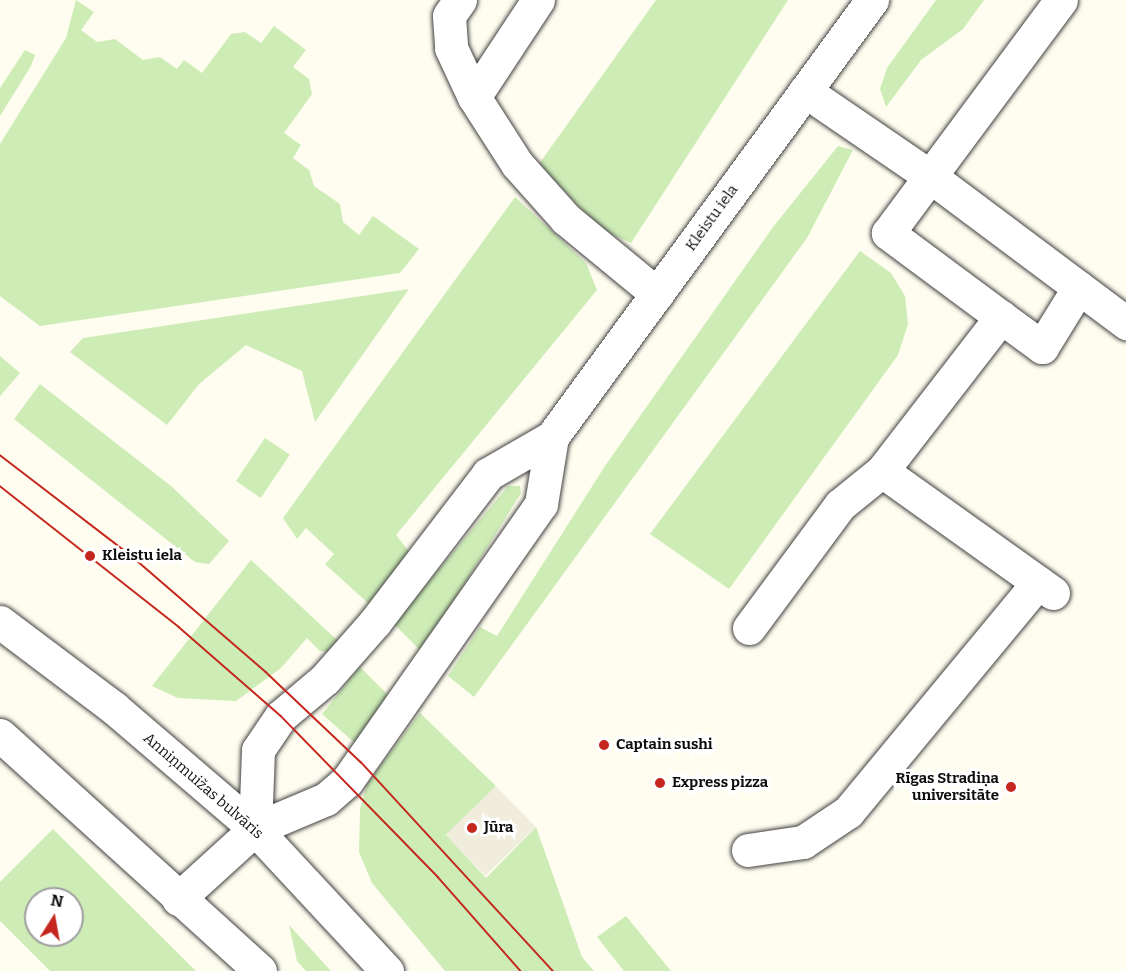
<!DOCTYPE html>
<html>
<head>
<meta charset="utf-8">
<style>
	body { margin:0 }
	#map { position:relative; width:1126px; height:971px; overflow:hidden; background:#fffdef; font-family:Bitter,serif }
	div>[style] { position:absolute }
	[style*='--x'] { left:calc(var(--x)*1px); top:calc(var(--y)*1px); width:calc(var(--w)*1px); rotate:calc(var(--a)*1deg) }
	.green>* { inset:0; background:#cdecb6; transform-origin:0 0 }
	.plaza>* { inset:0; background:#f0eddd; transform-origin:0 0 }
	.roads { filter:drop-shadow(0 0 2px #414141) drop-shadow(0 0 2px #414141) }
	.minor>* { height:33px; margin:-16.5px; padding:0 16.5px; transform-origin:16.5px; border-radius:16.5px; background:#fff }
	.tertiary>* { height:33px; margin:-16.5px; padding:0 16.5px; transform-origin:16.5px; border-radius:16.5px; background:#fff }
	.tram>* { height:1.5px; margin:-0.75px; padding:0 0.75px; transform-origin:0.75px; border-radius:0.75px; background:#c5271e }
	.dots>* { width:16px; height:16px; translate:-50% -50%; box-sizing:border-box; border:3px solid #fff; border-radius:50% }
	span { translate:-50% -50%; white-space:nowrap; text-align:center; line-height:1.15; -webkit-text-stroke:6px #fff; paint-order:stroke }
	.street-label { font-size:15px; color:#0e0e0e }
	.poi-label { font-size:15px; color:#0e0e0e; font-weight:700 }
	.left { translate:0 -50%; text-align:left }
	.right { translate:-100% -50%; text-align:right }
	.north { position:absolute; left:24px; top:887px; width:60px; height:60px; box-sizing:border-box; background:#fff; border:2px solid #9f9f9f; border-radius:50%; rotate:11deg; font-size:16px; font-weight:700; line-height:24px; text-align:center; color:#0e0e0e }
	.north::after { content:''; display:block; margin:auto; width:21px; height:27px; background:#c5271e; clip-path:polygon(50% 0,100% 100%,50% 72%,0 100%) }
</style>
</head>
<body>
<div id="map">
	<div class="green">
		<div style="clip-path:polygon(76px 0,94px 12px,81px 30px,97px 42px,115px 39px,143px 60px,160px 57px,177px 69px,184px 60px,202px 73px,231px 34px,245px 32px,261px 43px,274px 26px,306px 50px,293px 67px,309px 79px,312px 94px,284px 133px,301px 145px,293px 158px,309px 170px,314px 186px,340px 204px,343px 222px,359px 235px,373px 216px,419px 249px,400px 273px,40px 326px,0 296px,0 144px,66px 38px)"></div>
		<div style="clip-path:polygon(656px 0,788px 0,631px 243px,602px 230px,539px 164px)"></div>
		<div style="clip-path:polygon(936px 0,984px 0,963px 29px,921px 60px,886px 107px,880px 89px,887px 68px)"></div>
		<div style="clip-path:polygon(25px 50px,35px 55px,31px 66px,0 116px,0 88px)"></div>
		<div style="clip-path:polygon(838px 146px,853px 150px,807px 238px,474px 697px,448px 676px,480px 627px,497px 636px,605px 466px,773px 227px)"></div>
		<div style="clip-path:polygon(515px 197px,586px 263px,597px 290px,396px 535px,411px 554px,369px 604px,325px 564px,334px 554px,306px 528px,297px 539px,283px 518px)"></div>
		<div style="clip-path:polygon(860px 251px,891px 273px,905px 296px,908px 324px,898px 355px,729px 589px,650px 534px)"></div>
		<div style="clip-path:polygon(409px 289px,315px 422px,302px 371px,246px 345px,199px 384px,167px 425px,70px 352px,83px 338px)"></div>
		<div style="clip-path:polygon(0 356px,20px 373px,0 396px)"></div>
		<div style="clip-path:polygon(40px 384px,171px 486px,229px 541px,209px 564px,195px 562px,14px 419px)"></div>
		<div style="left:265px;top:438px;width:30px;height:52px;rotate:34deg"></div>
		<div style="clip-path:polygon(508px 486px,520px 486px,521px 493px,422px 652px,394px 624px)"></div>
		<div style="clip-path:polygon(251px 560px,338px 641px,329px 652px,320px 651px,307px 638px,281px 668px,236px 701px,178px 698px,152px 686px)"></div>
		<div style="clip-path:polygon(360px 667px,390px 697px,356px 744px,322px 714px)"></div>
		<div style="clip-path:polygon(420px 713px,496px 786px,450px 839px,486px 878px,536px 827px,582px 957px,594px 971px,445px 971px,372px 883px,359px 852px,360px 810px,367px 784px)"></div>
		<div style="clip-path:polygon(evenodd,53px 829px,196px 971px,50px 971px,0 921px,0 882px,53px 829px,36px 899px,72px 899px,72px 935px,36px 935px,36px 899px)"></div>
		<div style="clip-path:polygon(626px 916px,671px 971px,624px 971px,597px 937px)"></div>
		<div style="clip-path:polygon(289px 925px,331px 971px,306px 971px,297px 961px)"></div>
	</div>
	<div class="plaza">
		<div style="left:496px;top:786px;width:57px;height:70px;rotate:46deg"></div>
	</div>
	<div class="roads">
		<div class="minor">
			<div style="--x:460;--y:0;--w:19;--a:125"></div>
			<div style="--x:449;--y:16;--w:32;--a:86"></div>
			<div style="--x:451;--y:48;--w:54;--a:64.9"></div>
			<div style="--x:538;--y:0;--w:116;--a:123.4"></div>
			<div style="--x:474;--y:97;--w:80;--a:57.3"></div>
			<div style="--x:517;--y:164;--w:74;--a:48.3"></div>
			<div style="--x:566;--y:219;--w:118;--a:39.5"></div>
			<div style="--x:805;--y:91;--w:153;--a:34.3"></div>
			<div style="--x:931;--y:177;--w:244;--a:36.8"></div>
			<div style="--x:1001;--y:317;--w:141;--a:-143.4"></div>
			<div style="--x:888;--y:233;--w:290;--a:-53.4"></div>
			<div style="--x:1053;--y:593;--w:210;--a:-144.5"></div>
			<div style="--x:882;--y:471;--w:195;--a:-52.3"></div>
			<div style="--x:1001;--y:317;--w:51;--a:36.2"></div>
			<div style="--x:1042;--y:347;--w:70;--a:-58.3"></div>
			<div style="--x:749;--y:628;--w:153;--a:-53.5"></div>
			<div style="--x:840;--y:505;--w:54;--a:-39"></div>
			<div style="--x:748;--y:850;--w:56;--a:-8.3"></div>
			<div style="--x:803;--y:842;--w:54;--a:-33.7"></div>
			<div style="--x:848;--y:812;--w:298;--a:-50.4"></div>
		</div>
		<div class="tertiary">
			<div style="--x:0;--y:622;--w:143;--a:37"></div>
			<div style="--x:114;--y:708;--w:186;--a:40.6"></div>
			<div style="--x:255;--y:829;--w:194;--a:47.1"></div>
			<div style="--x:0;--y:735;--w:351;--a:42.2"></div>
			<div style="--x:255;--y:829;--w:79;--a:-87.8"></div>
			<div style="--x:258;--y:750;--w:41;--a:-55.9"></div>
			<div style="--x:281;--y:716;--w:57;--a:-40.1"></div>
			<div style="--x:325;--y:679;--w:76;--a:-48.7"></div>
			<div style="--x:375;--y:622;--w:186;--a:-52.6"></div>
			<div style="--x:488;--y:474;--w:74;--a:-30"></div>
			<div style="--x:552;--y:437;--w:542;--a:-53.79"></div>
			<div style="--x:178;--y:899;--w:104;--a:-42.3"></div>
			<div style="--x:255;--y:829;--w:77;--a:-22.9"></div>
			<div style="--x:326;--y:799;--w:28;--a:-41"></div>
			<div style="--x:347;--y:781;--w:338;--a:-55"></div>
			<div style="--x:541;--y:504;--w:68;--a:-80.7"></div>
		</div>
	</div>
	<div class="tram">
		<div style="--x:0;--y:455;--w:169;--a:37.5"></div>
		<div style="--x:134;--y:558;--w:174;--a:40.8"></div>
		<div style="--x:266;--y:672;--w:131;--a:43.5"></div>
		<div style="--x:361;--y:762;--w:284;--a:47.4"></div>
		<div style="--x:0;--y:486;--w:228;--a:38.2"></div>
		<div style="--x:179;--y:627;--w:135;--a:41.1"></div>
		<div style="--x:281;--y:716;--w:225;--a:45.7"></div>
		<div style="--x:438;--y:877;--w:125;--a:48.6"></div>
	</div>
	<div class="dots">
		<div style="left:90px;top:556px;background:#c5271e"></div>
		<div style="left:604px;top:745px;background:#c5271e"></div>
		<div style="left:660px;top:783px;background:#c5271e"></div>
		<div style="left:1011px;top:787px;background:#c5271e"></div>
		<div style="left:472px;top:828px;background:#c5271e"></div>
	</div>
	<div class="street-label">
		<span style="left:712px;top:218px;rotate:-54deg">Kleistu iela</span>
		<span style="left:203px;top:786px;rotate:41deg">Anniņmuižas bulvāris</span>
	</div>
	<div class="poi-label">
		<span class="left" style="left:102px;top:556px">Kleistu iela</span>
		<span class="left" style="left:616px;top:745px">Captain sushi</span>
		<span class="right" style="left:999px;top:787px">Rīgas Stradiņa<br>universitāte</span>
		<span class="left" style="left:672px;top:783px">Express pizza</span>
		<span class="left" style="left:484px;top:828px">Jūra</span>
	</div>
	<div class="north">N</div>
</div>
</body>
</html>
